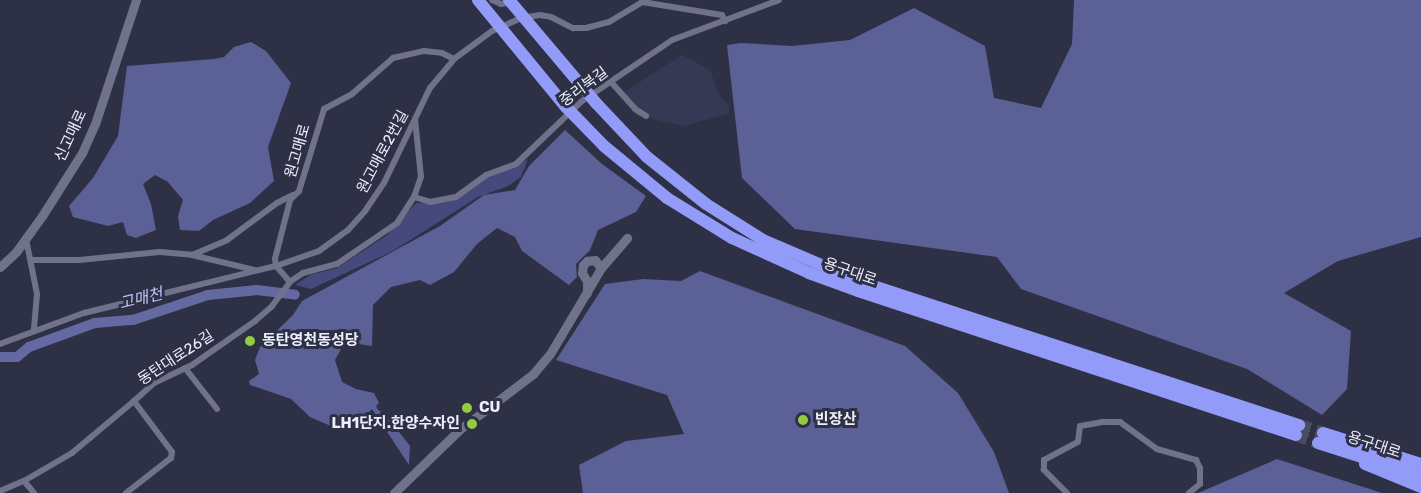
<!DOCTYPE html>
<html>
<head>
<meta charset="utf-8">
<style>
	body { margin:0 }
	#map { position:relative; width:1421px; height:493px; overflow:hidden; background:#2e3045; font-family:Rubik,"Noto Sans KR",sans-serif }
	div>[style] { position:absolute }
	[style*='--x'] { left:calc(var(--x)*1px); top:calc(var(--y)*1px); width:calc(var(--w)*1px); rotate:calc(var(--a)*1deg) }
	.built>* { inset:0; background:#363954 }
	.green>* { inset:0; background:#45497b }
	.forest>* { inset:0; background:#5b6097 }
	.river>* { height:10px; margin:-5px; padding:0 5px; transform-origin:5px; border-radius:5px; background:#6469a1 }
	.highway-tunnel>* { height:12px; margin-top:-6px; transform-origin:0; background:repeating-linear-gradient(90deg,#4a4c60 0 12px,transparent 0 18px) }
	.street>* { height:6px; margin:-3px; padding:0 3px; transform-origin:3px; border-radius:3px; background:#6f728a }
	.secondary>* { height:9px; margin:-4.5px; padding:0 4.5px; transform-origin:4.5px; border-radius:4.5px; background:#6f728a }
	.highway>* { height:12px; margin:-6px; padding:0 6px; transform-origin:6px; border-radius:6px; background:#939bf9 }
	.dots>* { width:16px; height:16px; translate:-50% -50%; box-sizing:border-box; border:3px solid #2e3045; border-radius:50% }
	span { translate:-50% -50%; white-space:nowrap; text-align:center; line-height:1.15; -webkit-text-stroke:6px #2e3045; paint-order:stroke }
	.street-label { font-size:15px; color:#eceefc }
	.poi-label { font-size:15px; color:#eceefc; font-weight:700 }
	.left { translate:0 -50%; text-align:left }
	.right { translate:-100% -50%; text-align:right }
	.water-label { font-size:16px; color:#bec4f7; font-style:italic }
</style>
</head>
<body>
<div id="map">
	<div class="built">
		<div style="clip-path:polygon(682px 55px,710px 70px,719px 95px,730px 107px,728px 114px,683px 126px,635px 115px,623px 93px)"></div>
	</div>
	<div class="green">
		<div style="clip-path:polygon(528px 159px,521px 177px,508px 186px,478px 197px,393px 251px,311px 289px,295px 285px,310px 275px,337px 268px,386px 236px,416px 203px,448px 202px,482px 180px)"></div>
	</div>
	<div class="forest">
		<div style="clip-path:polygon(1074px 0,1421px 0,1421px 237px,1338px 261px,1284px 293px,1351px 331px,1347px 389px,1322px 415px,1247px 369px,1021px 289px,997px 257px,795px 229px,742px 178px,727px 45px,741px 43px,792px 46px,850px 40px,914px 8px,985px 46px,994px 98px,1041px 108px,1072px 44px)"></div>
		<div style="clip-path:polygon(251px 42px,266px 51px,291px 83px,268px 147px,274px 181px,250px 203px,213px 220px,199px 231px,180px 230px,178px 216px,183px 200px,168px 182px,155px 175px,143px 184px,151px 204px,156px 230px,136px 238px,127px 235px,123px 222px,108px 226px,73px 217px,69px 206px,93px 178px,118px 136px,127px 66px,214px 59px,224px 57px,234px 47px)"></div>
		<div style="clip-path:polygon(565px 130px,602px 164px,646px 196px,636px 212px,598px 230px,590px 250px,576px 264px,577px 277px,569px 285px,522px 251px,515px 237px,497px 228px,477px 244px,454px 272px,430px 285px,420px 280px,391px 287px,373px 305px,372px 346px,345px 342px,335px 360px,342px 382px,356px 389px,374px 393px,379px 403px,376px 406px,378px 410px,384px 413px,410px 446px,409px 465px,372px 409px,355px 426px,333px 427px,310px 417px,291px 399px,250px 385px,249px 381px,259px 374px,255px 360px,260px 347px,293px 315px,302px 301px,440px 226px,484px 195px,515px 190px,529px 166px)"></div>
		<div style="clip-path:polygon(700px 271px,905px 346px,958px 393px,994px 452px,1009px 493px,583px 493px,579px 465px,626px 441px,684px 434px,667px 395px,556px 360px,605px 284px,643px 279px,681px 281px)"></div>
		<div style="clip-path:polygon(1277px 459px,1382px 493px,1198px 493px)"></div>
	</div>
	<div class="river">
		<div style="--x:0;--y:357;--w:17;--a:0"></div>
		<div style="--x:17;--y:357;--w:16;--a:-40"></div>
		<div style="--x:29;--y:347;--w:70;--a:-20"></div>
		<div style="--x:95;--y:323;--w:38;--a:-5"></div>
		<div style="--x:133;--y:320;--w:79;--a:-18.4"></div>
		<div style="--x:208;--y:295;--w:49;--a:-5.8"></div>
		<div style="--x:257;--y:290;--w:38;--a:7"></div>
	</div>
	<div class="highway-tunnel">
		<div style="--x:1299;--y:425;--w:25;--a:18"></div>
		<div style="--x:1296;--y:435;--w:23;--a:20"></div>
	</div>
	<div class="street">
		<div style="--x:492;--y:0;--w:10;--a:24"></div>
		<div style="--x:501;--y:4;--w:10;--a:-11"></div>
		<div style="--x:611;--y:82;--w:36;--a:48"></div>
		<div style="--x:635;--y:109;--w:13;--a:32"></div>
		<div style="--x:414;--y:197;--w:17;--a:17"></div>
		<div style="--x:430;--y:202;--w:26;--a:-11"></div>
		<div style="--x:456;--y:197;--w:37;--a:-36"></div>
		<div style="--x:486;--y:175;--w:32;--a:-20"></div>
		<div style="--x:516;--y:164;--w:91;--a:-43.7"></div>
		<div style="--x:582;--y:101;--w:109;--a:-34.1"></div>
		<div style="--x:672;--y:40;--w:114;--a:-20.5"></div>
		<div style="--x:26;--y:239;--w:56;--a:78.7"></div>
		<div style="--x:37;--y:294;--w:36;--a:95"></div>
		<div style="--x:192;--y:255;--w:38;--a:-23"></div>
		<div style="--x:227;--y:240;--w:62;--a:-36.5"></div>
		<div style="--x:277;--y:203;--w:18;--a:-27"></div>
		<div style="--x:32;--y:260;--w:47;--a:0"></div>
		<div style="--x:79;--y:260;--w:81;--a:-5.6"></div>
		<div style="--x:160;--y:252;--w:32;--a:5"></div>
		<div style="--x:192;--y:255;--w:65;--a:13.4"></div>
		<div style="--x:290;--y:282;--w:21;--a:-131"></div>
		<div style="--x:276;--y:266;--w:46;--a:-19.2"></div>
		<div style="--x:319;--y:251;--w:36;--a:-36"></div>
		<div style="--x:348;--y:230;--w:25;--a:-48"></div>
		<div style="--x:365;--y:211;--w:34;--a:-56"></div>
		<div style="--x:384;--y:183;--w:106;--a:-64.2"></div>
		<div style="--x:430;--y:88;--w:38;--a:-50"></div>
		<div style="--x:454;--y:59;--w:47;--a:-36.4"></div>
		<div style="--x:492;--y:31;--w:32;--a:-24"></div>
		<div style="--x:521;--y:18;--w:19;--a:-9"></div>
		<div style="--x:540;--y:15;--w:11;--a:10"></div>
		<div style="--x:551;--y:17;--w:25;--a:27"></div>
		<div style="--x:573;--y:28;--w:13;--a:0"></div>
		<div style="--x:586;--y:28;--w:24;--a:-15"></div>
		<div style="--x:609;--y:22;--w:39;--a:-31"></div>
		<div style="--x:642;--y:2;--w:81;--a:9.2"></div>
		<div style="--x:722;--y:15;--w:7;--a:63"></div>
		<div style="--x:0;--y:344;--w:90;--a:-20.3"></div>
		<div style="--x:84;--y:313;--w:198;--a:-13.8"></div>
		<div style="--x:276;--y:266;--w:7;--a:-98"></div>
		<div style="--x:275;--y:259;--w:61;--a:-75.7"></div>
		<div style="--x:290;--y:200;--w:13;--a:-45"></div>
		<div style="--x:299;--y:191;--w:86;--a:-73"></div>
		<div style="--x:324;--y:109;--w:32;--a:-28"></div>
		<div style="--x:352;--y:94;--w:55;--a:-41.3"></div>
		<div style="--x:393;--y:58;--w:32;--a:-13"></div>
		<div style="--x:424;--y:51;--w:18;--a:6"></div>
		<div style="--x:442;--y:53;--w:13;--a:27"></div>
		<div style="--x:185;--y:368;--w:52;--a:52"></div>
		<div style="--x:24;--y:481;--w:16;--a:50"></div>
		<div style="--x:0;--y:491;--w:26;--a:-23"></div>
		<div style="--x:24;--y:481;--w:56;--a:-30.3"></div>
		<div style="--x:72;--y:453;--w:81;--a:-40"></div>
		<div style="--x:126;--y:493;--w:57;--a:-37.9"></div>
		<div style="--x:171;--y:458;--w:6;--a:-81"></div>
		<div style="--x:172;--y:452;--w:64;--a:-126.7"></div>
		<div style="--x:134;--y:401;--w:27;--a:-42"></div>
		<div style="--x:154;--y:383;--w:42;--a:-25.3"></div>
		<div style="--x:192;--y:365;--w:77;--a:-34.9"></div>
		<div style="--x:255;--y:321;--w:23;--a:-41"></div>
		<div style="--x:272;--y:306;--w:31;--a:-53"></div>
		<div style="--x:291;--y:281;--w:14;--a:-34"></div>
		<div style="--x:303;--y:273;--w:35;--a:-15"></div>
		<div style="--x:337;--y:264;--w:73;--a:-34.3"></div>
		<div style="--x:397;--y:223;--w:31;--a:-57"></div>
		<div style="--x:414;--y:197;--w:21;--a:-71"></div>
		<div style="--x:421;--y:177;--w:58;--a:-95.9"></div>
		<div style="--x:1067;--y:493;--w:33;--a:-135"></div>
		<div style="--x:1044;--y:470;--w:10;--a:-90"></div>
		<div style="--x:1044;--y:460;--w:38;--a:-28"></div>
		<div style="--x:1078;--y:442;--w:16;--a:-83"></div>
		<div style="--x:1080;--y:426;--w:22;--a:-10"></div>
		<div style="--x:1102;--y:422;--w:18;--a:0"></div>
		<div style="--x:1120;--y:422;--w:46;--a:36.1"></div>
		<div style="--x:1157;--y:449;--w:41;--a:15.8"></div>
		<div style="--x:1196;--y:460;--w:9;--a:63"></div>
		<div style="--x:1200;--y:468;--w:16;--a:90"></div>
		<div style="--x:1200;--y:484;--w:14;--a:141"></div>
	</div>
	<div class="secondary">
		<div style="--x:0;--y:267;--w:22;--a:-43"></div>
		<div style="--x:16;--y:252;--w:44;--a:-54.2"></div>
		<div style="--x:42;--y:216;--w:75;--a:-57.6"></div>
		<div style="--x:82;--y:153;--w:32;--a:-66"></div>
		<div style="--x:95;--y:124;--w:131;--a:-71.7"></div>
		<div style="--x:587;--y:293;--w:12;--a:-90"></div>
		<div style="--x:587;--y:281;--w:9;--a:-122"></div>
		<div style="--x:582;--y:273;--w:8;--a:-83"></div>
		<div style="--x:583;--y:265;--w:6;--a:-45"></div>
		<div style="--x:587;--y:261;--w:8;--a:-7"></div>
		<div style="--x:595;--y:260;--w:10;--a:53"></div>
		<div style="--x:394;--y:493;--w:91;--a:-44.1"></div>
		<div style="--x:459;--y:430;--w:93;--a:-37.1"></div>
		<div style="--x:533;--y:374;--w:26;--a:-50"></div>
		<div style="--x:550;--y:354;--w:100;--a:-59.3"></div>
		<div style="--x:601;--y:268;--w:40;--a:-49"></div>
	</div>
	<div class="highway">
		<div style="--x:478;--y:0;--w:139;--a:50.6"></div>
		<div style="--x:566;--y:107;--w:54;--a:45.7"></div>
		<div style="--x:604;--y:146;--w:82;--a:39.5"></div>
		<div style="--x:667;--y:198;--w:76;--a:31.6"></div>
		<div style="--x:732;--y:238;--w:85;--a:24.4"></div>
		<div style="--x:809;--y:273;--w:52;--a:20.2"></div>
		<div style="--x:858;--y:291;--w:461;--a:18.2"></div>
		<div style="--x:509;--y:0;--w:135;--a:49.8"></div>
		<div style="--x:596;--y:103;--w:74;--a:46.6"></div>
		<div style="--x:647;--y:157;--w:75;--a:38.5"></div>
		<div style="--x:706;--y:204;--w:67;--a:32.3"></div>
		<div style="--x:763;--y:240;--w:107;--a:23.2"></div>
		<div style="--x:861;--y:282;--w:461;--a:18.1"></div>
		<div style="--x:1323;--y:433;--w:103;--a:17.6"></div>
		<div style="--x:1318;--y:443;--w:108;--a:17.8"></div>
		<div style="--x:1365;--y:464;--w:61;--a:22.3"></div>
	</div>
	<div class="dots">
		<div style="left:250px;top:341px;background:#93cc3d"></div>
		<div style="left:467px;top:408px;background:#93cc3d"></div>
		<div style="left:803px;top:420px;background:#93cc3d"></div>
		<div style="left:472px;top:424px;background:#93cc3d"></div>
	</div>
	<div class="street-label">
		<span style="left:584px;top:87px;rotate:-36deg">중리북길</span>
		<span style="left:71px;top:136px;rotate:-65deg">신고매로</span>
		<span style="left:298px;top:151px;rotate:-74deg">원고매로</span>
		<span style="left:383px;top:152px;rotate:-62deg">원고매로2번길</span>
		<span style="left:850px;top:272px;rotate:19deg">용구대로</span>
		<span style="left:176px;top:358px;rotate:-33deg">동탄대로26길</span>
		<span style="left:1374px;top:445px;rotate:18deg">용구대로</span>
	</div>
	<div class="poi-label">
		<span class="left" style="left:262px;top:341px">동탄영천동성당</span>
		<span class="left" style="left:479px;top:408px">CU</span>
		<span class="left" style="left:815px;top:420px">빈장산</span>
		<span class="right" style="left:460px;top:424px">LH1단지.한양수자인</span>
	</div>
	<div class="water-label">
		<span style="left:141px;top:299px;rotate:-14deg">고매천</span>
	</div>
</div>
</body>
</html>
